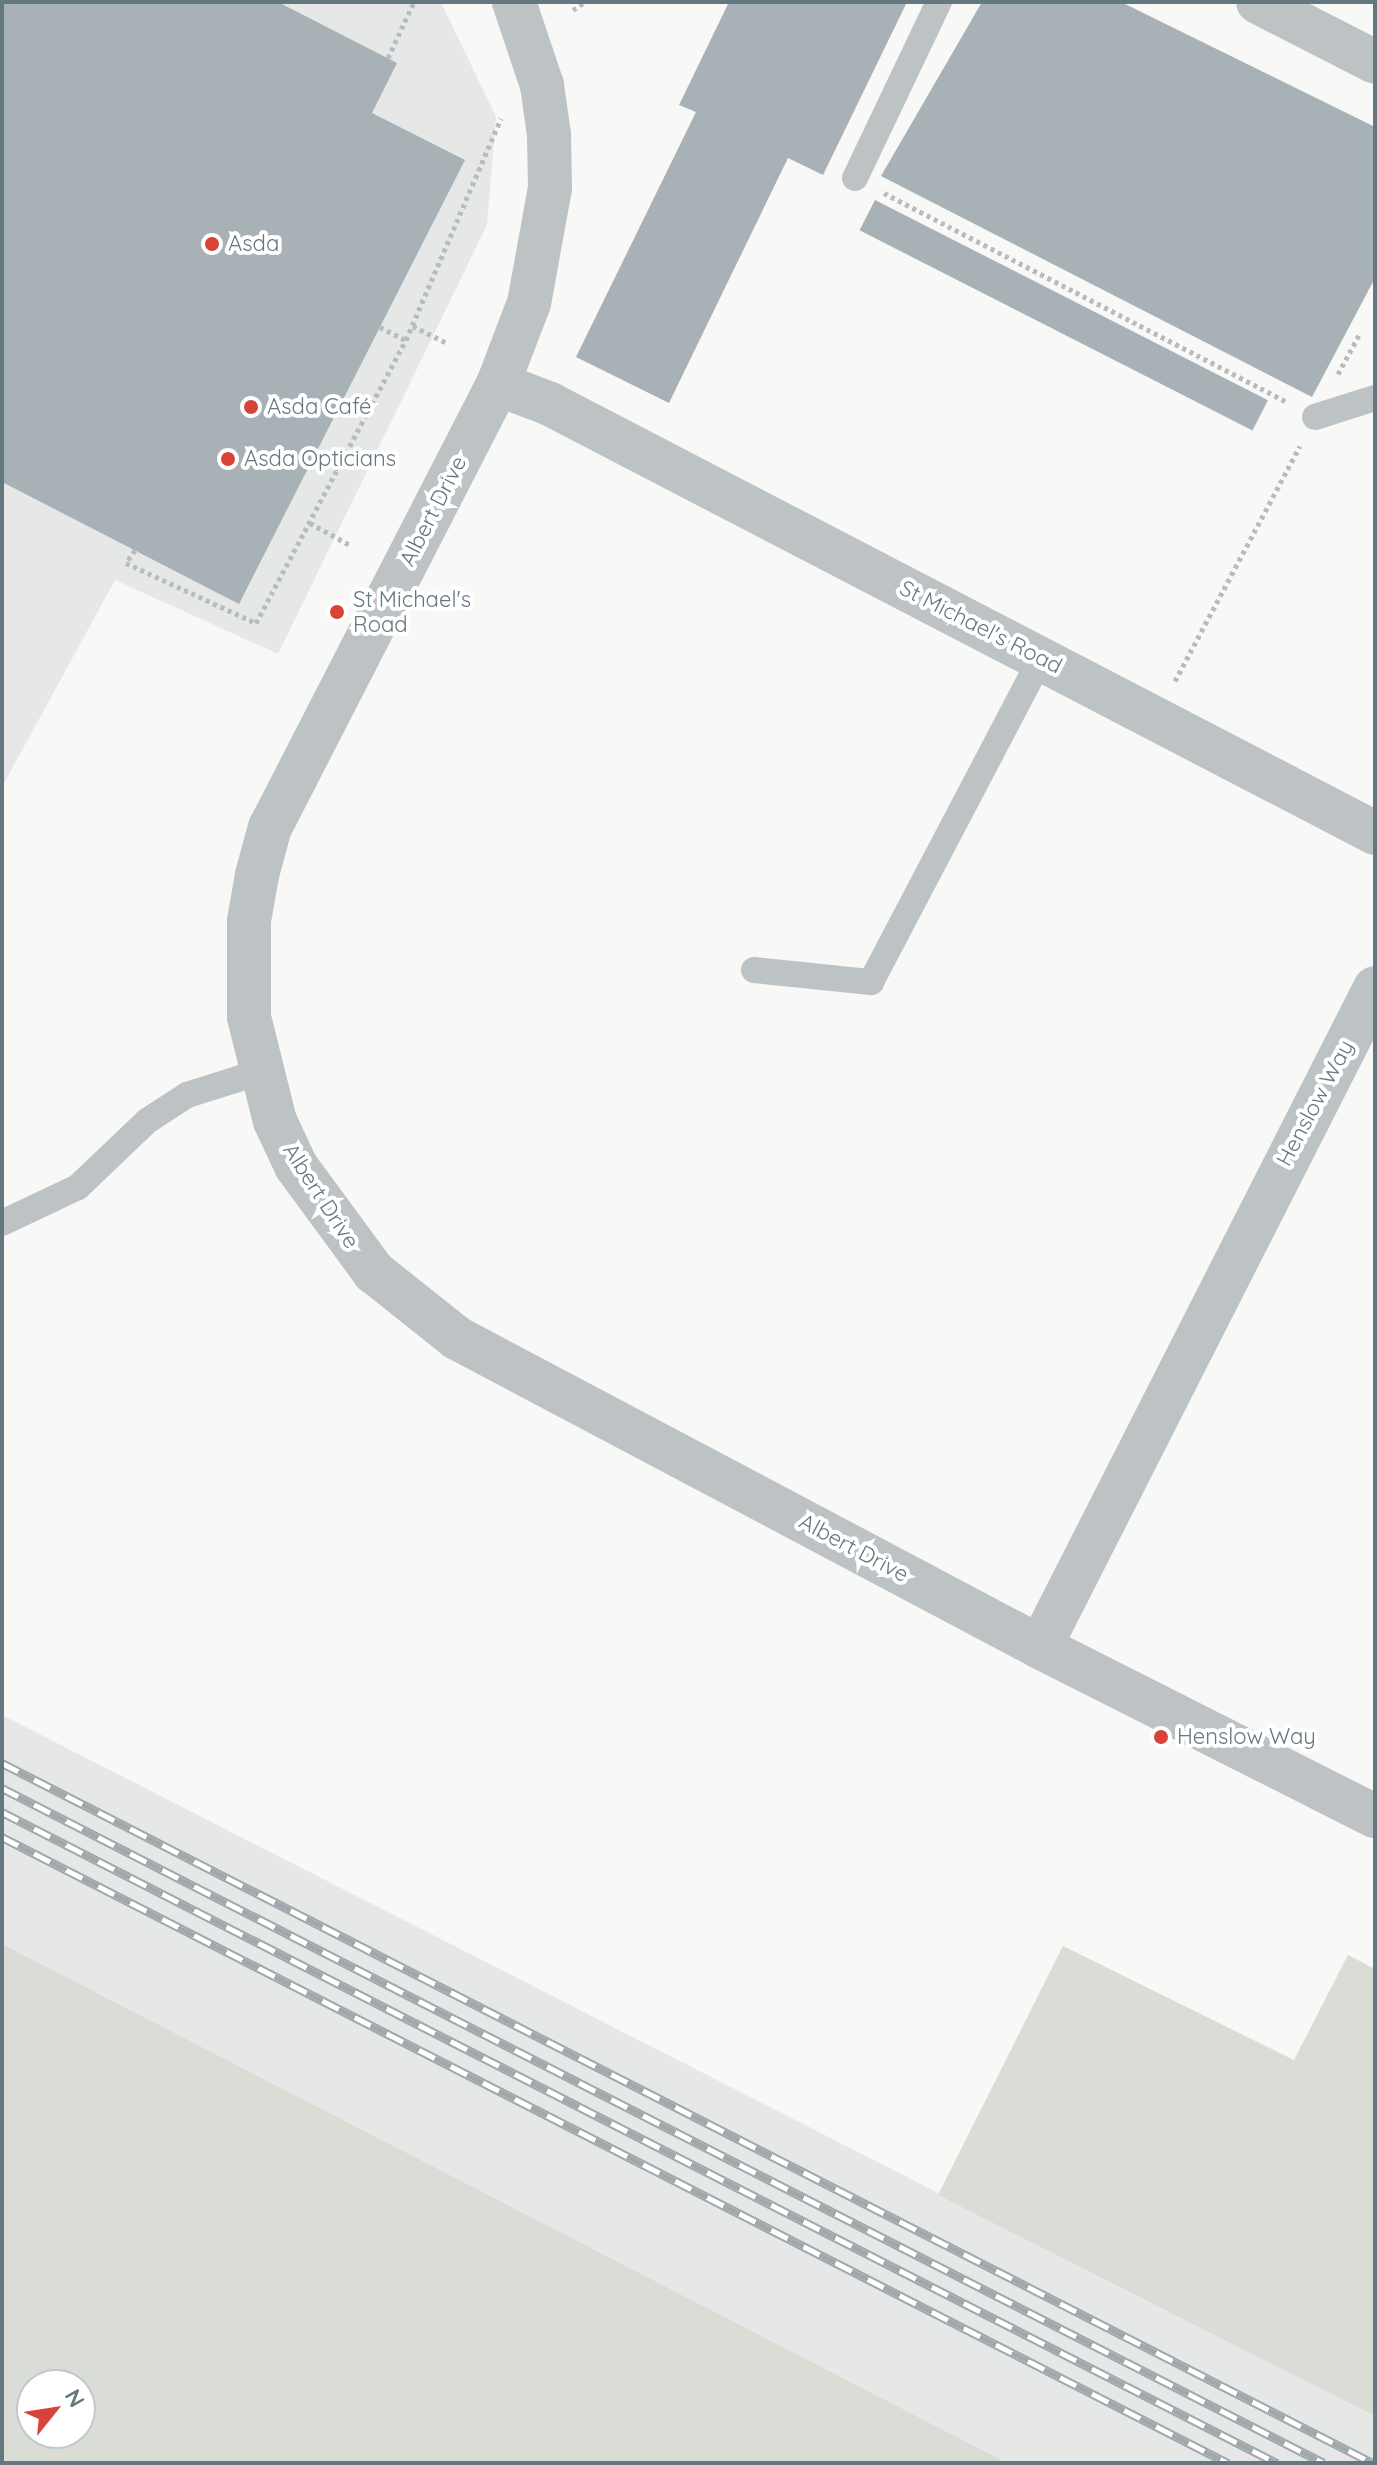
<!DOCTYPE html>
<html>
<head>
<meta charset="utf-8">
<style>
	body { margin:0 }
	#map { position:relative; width:1377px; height:2465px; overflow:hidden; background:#f8f8f6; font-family:Quicksand,sans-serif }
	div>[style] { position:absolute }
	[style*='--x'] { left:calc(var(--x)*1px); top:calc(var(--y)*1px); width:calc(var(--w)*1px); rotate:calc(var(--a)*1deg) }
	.built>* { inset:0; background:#e6e8e7 }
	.green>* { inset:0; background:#d9ddd5 }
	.building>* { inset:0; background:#a8b1b5; transform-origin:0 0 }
	.path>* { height:5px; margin-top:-2.5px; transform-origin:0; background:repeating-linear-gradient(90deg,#b8bcbe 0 4px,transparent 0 8px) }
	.service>* { height:26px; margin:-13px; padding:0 13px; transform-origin:13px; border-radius:13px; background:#bdc3c5 }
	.minor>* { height:44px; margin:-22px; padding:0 22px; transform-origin:22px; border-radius:22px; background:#bdc3c5 }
	.tertiary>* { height:44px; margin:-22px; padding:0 22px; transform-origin:22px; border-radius:22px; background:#bdc3c5 }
	.rail>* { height:9px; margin-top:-4.5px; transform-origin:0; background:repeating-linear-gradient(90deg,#fff 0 18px,#a0a8ac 0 36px); box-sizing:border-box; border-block:2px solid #a0a8ac }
	.dots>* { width:22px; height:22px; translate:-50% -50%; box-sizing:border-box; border:4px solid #fff; border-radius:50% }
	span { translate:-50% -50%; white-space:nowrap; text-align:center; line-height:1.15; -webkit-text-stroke:8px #fff; paint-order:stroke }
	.poi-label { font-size:22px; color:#66787f }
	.left { translate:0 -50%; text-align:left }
	.street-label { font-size:22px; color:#66787f }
	.frame { position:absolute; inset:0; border:4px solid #66787f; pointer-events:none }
	.north { position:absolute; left:16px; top:2369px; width:80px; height:80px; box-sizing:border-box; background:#fff; border:2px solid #c2c9cc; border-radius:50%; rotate:60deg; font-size:22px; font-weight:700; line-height:32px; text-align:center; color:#66787f }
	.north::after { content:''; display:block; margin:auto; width:28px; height:36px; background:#d74337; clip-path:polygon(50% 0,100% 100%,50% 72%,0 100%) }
</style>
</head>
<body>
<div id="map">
	<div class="built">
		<div style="clip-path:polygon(2px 2px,441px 2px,496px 117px,487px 225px,278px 654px,115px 580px,2px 787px)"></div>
		<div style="clip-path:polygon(2px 1715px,1375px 2416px,1375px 2463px,972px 2463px,2px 1976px)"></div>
	</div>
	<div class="green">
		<div style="clip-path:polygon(evenodd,2px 1944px,1007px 2463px,2px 2463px,2px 1944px,32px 2385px,80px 2385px,80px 2433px,32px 2433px,32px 2385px)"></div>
		<div style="clip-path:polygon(1063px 1946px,1294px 2060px,1348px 1955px,1375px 1969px,1375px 2416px,938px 2195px)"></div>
	</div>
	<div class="building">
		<div style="clip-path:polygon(2px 2px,278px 2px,397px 63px,372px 113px,465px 160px,239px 604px,2px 482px)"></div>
		<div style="clip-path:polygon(729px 2px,907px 2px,823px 175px,788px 158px,669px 403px,576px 357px,696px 112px,679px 105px)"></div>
		<div style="clip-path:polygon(982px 2px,1121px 2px,1375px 127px,1375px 278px,1312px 397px,881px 176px)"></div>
		<div style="left:875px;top:200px;width:441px;height:34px;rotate:27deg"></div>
	</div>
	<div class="path">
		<div style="--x:573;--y:10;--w:14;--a:-34"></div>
		<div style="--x:388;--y:58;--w:62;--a:-65.1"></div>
		<div style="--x:884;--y:193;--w:454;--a:27.4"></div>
		<div style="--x:413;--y:326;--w:40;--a:26.6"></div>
		<div style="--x:380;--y:327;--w:29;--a:27"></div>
		<div style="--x:1338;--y:374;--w:44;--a:-61.7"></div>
		<div style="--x:314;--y:456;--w:28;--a:27"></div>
		<div style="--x:310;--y:523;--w:46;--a:28.8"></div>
		<div style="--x:135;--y:550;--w:16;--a:125"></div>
		<div style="--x:126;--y:563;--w:143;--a:24.8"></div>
		<div style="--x:256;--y:623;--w:320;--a:-62.1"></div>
		<div style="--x:406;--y:340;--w:241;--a:-66.8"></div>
		<div style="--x:1175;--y:681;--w:266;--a:-62"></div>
	</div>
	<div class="service">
		<div style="--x:855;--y:178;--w:195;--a:-64.5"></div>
		<div style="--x:1315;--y:417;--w:63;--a:-17.6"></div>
		<div style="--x:754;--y:970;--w:118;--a:5.9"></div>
		<div style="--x:871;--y:982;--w:366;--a:-62.3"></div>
		<div style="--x:2;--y:1223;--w:84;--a:-25.3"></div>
		<div style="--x:78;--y:1187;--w:95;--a:-43.7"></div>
		<div style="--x:147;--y:1121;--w:48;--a:-33"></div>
		<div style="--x:187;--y:1095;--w:77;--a:-17.5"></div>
	</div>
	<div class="minor">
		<div style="--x:1258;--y:2;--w:131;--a:27.1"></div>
		<div style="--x:498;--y:384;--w:56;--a:21"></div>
		<div style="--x:550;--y:404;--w:930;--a:27.47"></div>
		<div style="--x:1040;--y:1647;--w:739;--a:-63.05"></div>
	</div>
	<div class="tertiary">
		<div style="--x:514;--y:2;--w:88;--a:71.4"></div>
		<div style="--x:542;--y:85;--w:50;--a:82"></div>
		<div style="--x:549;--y:135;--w:53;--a:88.9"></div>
		<div style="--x:550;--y:188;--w:117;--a:100.3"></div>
		<div style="--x:529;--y:303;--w:87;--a:110.9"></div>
		<div style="--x:498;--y:384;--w:498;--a:117.2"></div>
		<div style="--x:270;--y:827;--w:50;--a:105.2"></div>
		<div style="--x:257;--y:875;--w:47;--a:99.9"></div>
		<div style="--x:249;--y:921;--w:96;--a:90"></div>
		<div style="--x:249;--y:1017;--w:107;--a:76"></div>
		<div style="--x:275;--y:1121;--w:50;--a:65"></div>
		<div style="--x:296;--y:1166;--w:132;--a:53.7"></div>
		<div style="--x:374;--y:1272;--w:106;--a:38.5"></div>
		<div style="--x:457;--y:1338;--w:660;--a:27.92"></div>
		<div style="--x:1040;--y:1647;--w:375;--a:26.8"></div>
	</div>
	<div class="rail">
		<div style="--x:2;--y:1763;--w:1539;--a:27.05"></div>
		<div style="--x:2;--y:1788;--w:1484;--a:27.05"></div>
		<div style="--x:2;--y:1812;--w:1432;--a:27.05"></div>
		<div style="--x:2;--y:1837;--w:1377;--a:27.05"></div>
	</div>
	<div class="dots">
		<div style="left:212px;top:244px;background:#d74337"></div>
		<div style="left:251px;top:407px;background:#d74337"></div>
		<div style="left:228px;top:459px;background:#d74337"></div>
		<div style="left:337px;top:612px;background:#d74337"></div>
		<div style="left:1161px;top:1737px;background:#d74337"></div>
	</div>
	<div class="poi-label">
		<span class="left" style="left:228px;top:244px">Asda</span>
		<span class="left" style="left:267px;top:407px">Asda Café</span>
		<span class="left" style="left:244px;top:459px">Asda Opticians</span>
		<span class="left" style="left:353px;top:612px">St Michael's<br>Road</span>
		<span class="left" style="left:1177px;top:1737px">Henslow Way</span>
	</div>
	<div class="street-label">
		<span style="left:433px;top:511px;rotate:-63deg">Albert Drive</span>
		<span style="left:981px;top:627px;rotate:27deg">St Michael's Road</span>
		<span style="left:1315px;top:1103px;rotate:-62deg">Henslow Way</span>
		<span style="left:321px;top:1196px;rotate:57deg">Albert Drive</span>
		<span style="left:854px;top:1548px;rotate:28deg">Albert Drive</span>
	</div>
	<div class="frame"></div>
	<div class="north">N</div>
</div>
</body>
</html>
